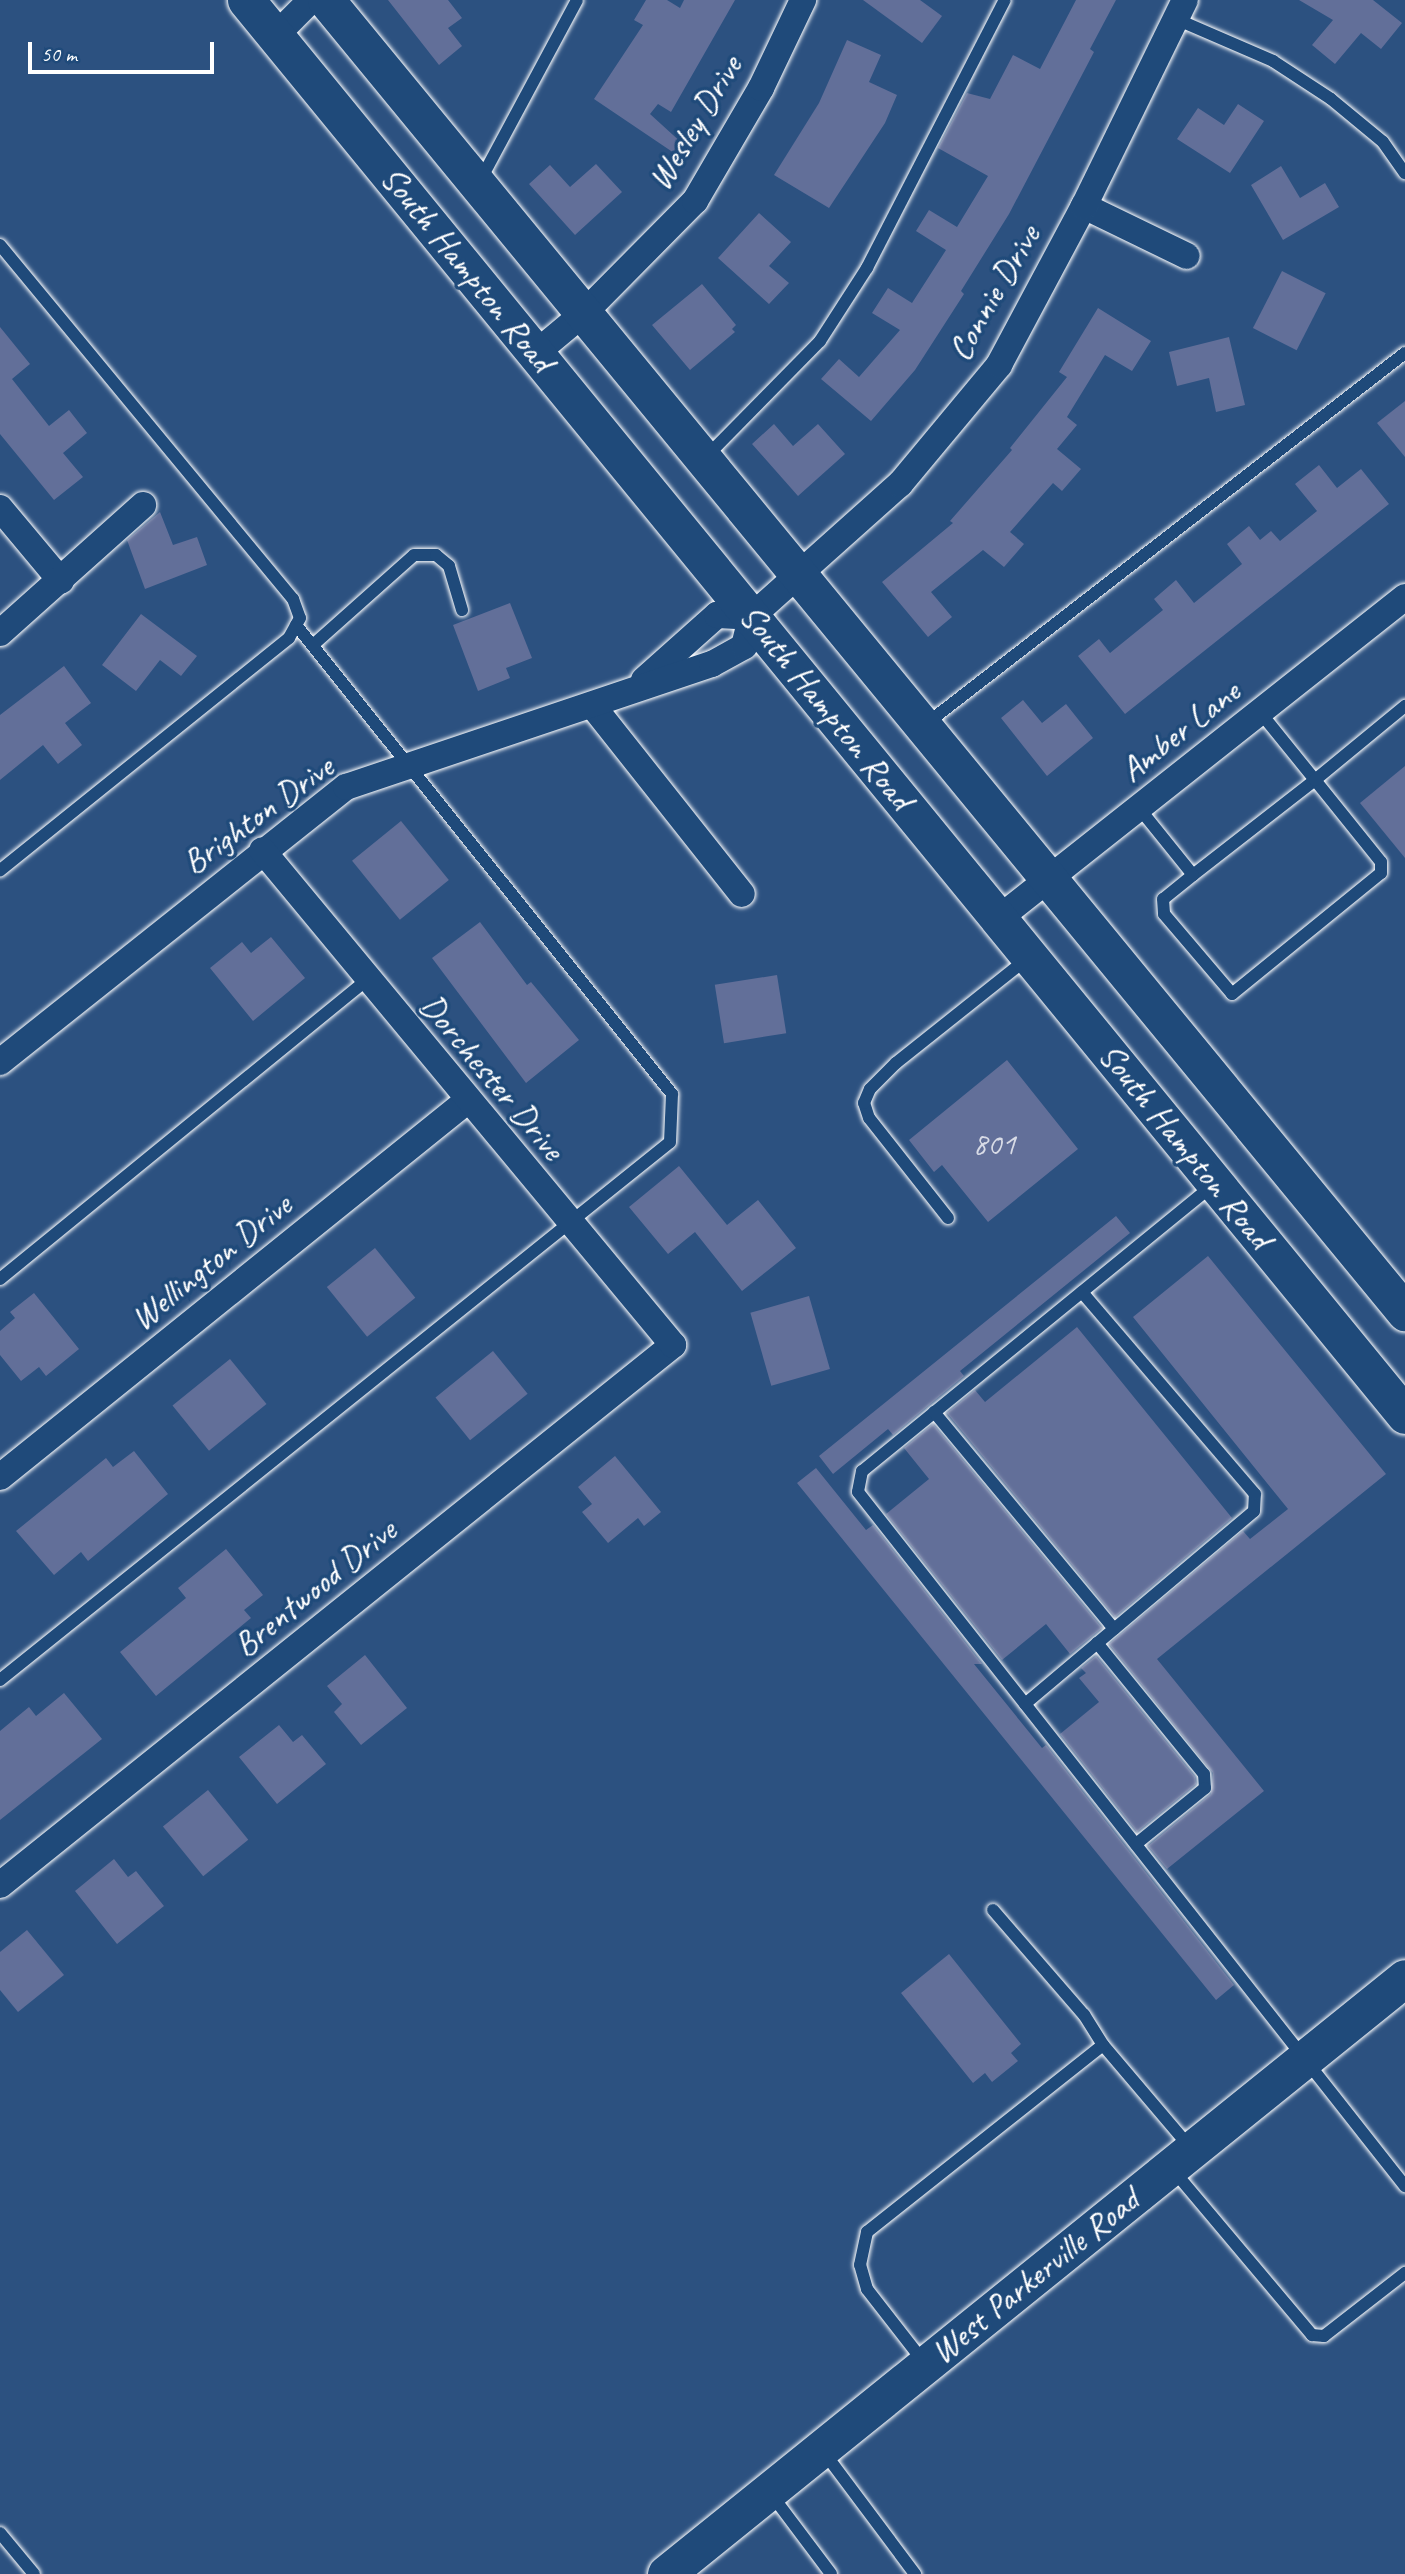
<!DOCTYPE html>
<html>
<head>
<meta charset="utf-8">
<style>
	body { margin:0 }
	#map { position:relative; width:1405px; height:2574px; overflow:hidden; background:#2c5180; font-family:Caveat,sans-serif }
	div>[style] { position:absolute }
	[style*='--x'] { left:calc(var(--x)*1px); top:calc(var(--y)*1px); width:calc(var(--w)*1px); rotate:calc(var(--a)*1deg) }
	.building>* { inset:0; background:#626f99; transform-origin:0 0 }
	.roads { filter:drop-shadow(0 0 2px #fff) drop-shadow(0 0 2px #fff) }
	.service>* { height:12px; margin:-6px; padding:0 6px; transform-origin:6px; border-radius:6px; background:#1f4a7a }
	.minor>* { height:26px; margin:-13px; padding:0 13px; transform-origin:13px; border-radius:13px; background:#1f4a7a }
	.secondary>* { height:37px; margin:-18.5px; padding:0 18.5px; transform-origin:18.5px; border-radius:18.5px; background:#1f4a7a }
	span { translate:-50% -50%; white-space:nowrap; text-align:center; line-height:1.15; -webkit-text-stroke:7px #1f4a7a; paint-order:stroke }
	.number-label { font-size:32px; color:#d8dbe6 }
	.number-label span { -webkit-text-stroke-width:0 }
	.street-label { font-size:35px; color:#fff }
	.scale { position:absolute; left:28px; top:42px; width:186px; height:32px; box-sizing:border-box; border:4px solid #fff; border-top:0; padding-left:9px; font-size:21px; line-height:24px; white-space:nowrap; color:#fff; -webkit-text-stroke:5px #1f4a7a; paint-order:stroke }
</style>
</head>
<body>
<div id="map">
	<div class="building">
		<div style="clip-path:polygon(388px 0,448px 0,462px 18px,448px 28px,462px 46px,439px 65px)"></div>
		<div style="clip-path:polygon(646px 0,667px 0,680px 8px,684px 0,735px 0,671px 112px,658px 104px,650px 114px,684px 145px,677px 155px,594px 99px,643px 25px,634px 20px)"></div>
		<div style="clip-path:polygon(863px 0,920px 0,942px 16px,922px 43px)"></div>
		<div style="clip-path:polygon(1076px 0,1116px 0,1090px 49px,1094px 52px,1009px 214px,961px 291px,964px 294px,915px 370px,871px 421px,821px 379px,839px 359px,859px 377px,900px 330px,872px 313px,888px 288px,912px 303px,946px 250px,916px 231px,929px 210px,957px 227px,988px 176px,938px 148px,967px 93px,990px 99px,1013px 55px,1040px 69px)"></div>
		<div style="clip-path:polygon(1299px 0,1373px 0,1402px 23px,1381px 49px,1361px 33px,1335px 64px,1312px 45px,1333px 20px)"></div>
		<div style="clip-path:polygon(847px 40px,881px 55px,869px 82px,897px 95px,885px 123px,829px 208px,774px 175px,819px 103px)"></div>
		<div style="clip-path:polygon(1238px 104px,1264px 121px,1230px 173px,1177px 139px,1198px 108px,1224px 125px)"></div>
		<div style="clip-path:polygon(596px 164px,622px 192px,575px 235px,529px 184px,550px 165px,570px 187px)"></div>
		<div style="clip-path:polygon(1281px 166px,1300px 198px,1325px 183px,1339px 207px,1283px 240px,1251px 185px)"></div>
		<div style="clip-path:polygon(759px 213px,791px 242px,769px 266px,789px 283px,769px 304px,718px 258px)"></div>
		<div style="left:1282px;top:271px;width:49px;height:64px;rotate:27deg"></div>
		<div style="clip-path:polygon(702px 284px,736px 325px,732px 329px,735px 332px,690px 370px,652px 325px)"></div>
		<div style="clip-path:polygon(1098px 308px,1151px 341px,1132px 371px,1105px 355px,1067px 417px,1077px 425px,1057px 449px,1081px 469px,1062px 491px,1053px 483px,1010px 532px,1024px 544px,1004px 567px,983px 550px,931px 592px,952px 617px,928px 637px,882px 582px,953px 523px,950px 521px,1012px 450px,1010px 448px,1067px 377px,1059px 372px)"></div>
		<div style="clip-path:polygon(0 327px,30px 364px,12px 379px,49px 426px,69px 410px,87px 433px,63px 453px,83px 477px,54px 500px,0 434px)"></div>
		<div style="clip-path:polygon(1229px 337px,1245px 405px,1216px 412px,1209px 378px,1177px 386px,1169px 352px)"></div>
		<div style="clip-path:polygon(1405px 401px,1405px 457px,1377px 423px)"></div>
		<div style="clip-path:polygon(774px 424px,793px 446px,818px 424px,845px 454px,798px 496px,752px 444px)"></div>
		<div style="clip-path:polygon(1319px 465px,1337px 488px,1361px 469px,1389px 504px,1125px 714px,1078px 656px,1099px 639px,1110px 653px,1163px 610px,1154px 599px,1176px 580px,1194px 603px,1242px 564px,1227px 544px,1249px 526px,1260px 540px,1271px 531px,1280px 541px,1317px 511px,1295px 484px)"></div>
		<div style="clip-path:polygon(160px 512px,173px 545px,197px 537px,207px 565px,145px 589px,127px 540px)"></div>
		<div style="clip-path:polygon(510px 603px,532px 658px,506px 668px,510px 678px,478px 691px,453px 625px)"></div>
		<div style="clip-path:polygon(141px 614px,197px 656px,181px 676px,160px 660px,136px 691px,102px 665px)"></div>
		<div style="clip-path:polygon(64px 666px,91px 703px,65px 723px,82px 745px,58px 764px,43px 745px,0 780px,0 715px)"></div>
		<div style="clip-path:polygon(1023px 700px,1042px 723px,1066px 704px,1093px 738px,1047px 776px,1001px 718px)"></div>
		<div style="clip-path:polygon(1405px 766px,1405px 858px,1360px 803px)"></div>
		<div style="left:401px;top:821px;width:76px;height:63px;rotate:51deg"></div>
		<div style="clip-path:polygon(480px 922px,527px 985px,531px 982px,579px 1040px,526px 1083px,432px 958px)"></div>
		<div style="clip-path:polygon(271px 937px,305px 978px,253px 1021px,210px 968px,242px 942px,251px 953px)"></div>
		<div style="left:777px;top:975px;width:59px;height:63px;rotate:81deg"></div>
		<div style="clip-path:polygon(1007px 1060px,1078px 1149px,988px 1222px,942px 1165px,934px 1172px,909px 1140px)"></div>
		<div style="clip-path:polygon(679px 1166px,727px 1225px,758px 1200px,796px 1248px,742px 1291px,695px 1232px,668px 1254px,629px 1207px)"></div>
		<div style="clip-path:polygon(1116px 1216px,1130px 1233px,960px 1371px,964px 1376px,893px 1435px,888px 1429px,833px 1474px,819px 1456px)"></div>
		<div style="left:375px;top:1248px;width:64px;height:62px;rotate:51deg"></div>
		<div style="clip-path:polygon(1208px 1256px,1386px 1474px,1157px 1659px,1264px 1791px,1167px 1869px,1148px 1846px,1211px 1794px,1213px 1773px,1109px 1644px,1243px 1531px,1250px 1539px,1288px 1509px,1133px 1317px)"></div>
		<div style="clip-path:polygon(34px 1293px,79px 1349px,46px 1376px,39px 1367px,21px 1381px,0 1355px,0 1331px,15px 1318px,10px 1312px)"></div>
		<div style="left:809px;top:1296px;width:76px;height:61px;rotate:74deg"></div>
		<div style="clip-path:polygon(1077px 1327px,1232px 1518px,1115px 1617px,947px 1413px,975px 1390px,985px 1402px)"></div>
		<div style="left:493px;top:1351px;width:55px;height:74px;rotate:51deg"></div>
		<div style="left:230px;top:1359px;width:58px;height:74px;rotate:51deg"></div>
		<div style="clip-path:polygon(933px 1424px,1102px 1628px,1070px 1654px,1046px 1624px,1002px 1660px,886px 1514px,929px 1479px,904px 1448px)"></div>
		<div style="clip-path:polygon(134px 1451px,168px 1494px,88px 1561px,81px 1552px,54px 1575px,16px 1531px,106px 1458px,113px 1467px)"></div>
		<div style="clip-path:polygon(615px 1456px,661px 1512px,644px 1526px,638px 1518px,608px 1543px,582px 1512px,592px 1504px,578px 1487px)"></div>
		<div style="clip-path:polygon(816px 1468px,866px 1530px,873px 1525px,982px 1664px,974px 1664px,1042px 1748px,1046px 1745px,1234px 1985px,1216px 2000px,797px 1483px)"></div>
		<div style="clip-path:polygon(226px 1549px,263px 1595px,244px 1610px,251px 1618px,156px 1696px,120px 1652px,186px 1598px,178px 1588px)"></div>
		<div style="clip-path:polygon(365px 1655px,407px 1708px,361px 1745px,334px 1712px,342px 1704px,327px 1686px)"></div>
		<div style="clip-path:polygon(1096px 1656px,1195px 1777px,1196px 1784px,1137px 1832px,1060px 1734px,1099px 1702px,1079px 1678px,1086px 1673px,1081px 1668px)"></div>
		<div style="clip-path:polygon(64px 1693px,102px 1739px,0 1820px,0 1731px,29px 1707px,36px 1716px)"></div>
		<div style="clip-path:polygon(279px 1725px,293px 1742px,302px 1735px,326px 1764px,277px 1804px,239px 1757px)"></div>
		<div style="left:208px;top:1790px;width:64px;height:58px;rotate:51deg"></div>
		<div style="clip-path:polygon(114px 1859px,128px 1877px,136px 1871px,164px 1906px,117px 1944px,75px 1891px)"></div>
		<div style="clip-path:polygon(27px 1930px,64px 1975px,18px 2012px,0 1990px,0 1952px)"></div>
		<div style="clip-path:polygon(949px 1954px,1021px 2044px,1011px 2053px,1018px 2061px,992px 2082px,985px 2073px,973px 2083px,901px 1993px)"></div>
	</div>
	<div class="roads">
		<div class="service">
			<div style="--x:1176;--y:19;--w:106;--a:23.4"></div>
			<div style="--x:1273;--y:61;--w:69;--a:33.2"></div>
			<div style="--x:1331;--y:99;--w:67;--a:39.6"></div>
			<div style="--x:1383;--y:142;--w:38;--a:55"></div>
			<div style="--x:480;--y:181;--w:205;--a:-61.8"></div>
			<div style="--x:0;--y:245;--w:460;--a:50.4"></div>
			<div style="--x:293;--y:599;--w:20;--a:70"></div>
			<div style="--x:300;--y:618;--w:23;--a:119"></div>
			<div style="--x:289;--y:638;--w:371;--a:141.2"></div>
			<div style="--x:707;--y:456;--w:161;--a:-45.5"></div>
			<div style="--x:820;--y:341;--w:87;--a:-57.2"></div>
			<div style="--x:867;--y:268;--w:301;--a:-62.8"></div>
			<div style="--x:313;--y:645;--w:135;--a:-41.7"></div>
			<div style="--x:414;--y:555;--w:22;--a:0"></div>
			<div style="--x:436;--y:555;--w:17;--a:40"></div>
			<div style="--x:449;--y:566;--w:46;--a:73.5"></div>
			<div style="--x:926;--y:724;--w:606;--a:-37.76"></div>
			<div style="--x:1139;--y:808;--w:86;--a:51.1"></div>
			<div style="--x:1193;--y:875;--w:155;--a:-37.9"></div>
			<div style="--x:1315;--y:780;--w:87;--a:-129"></div>
			<div style="--x:1193;--y:875;--w:38;--a:141"></div>
			<div style="--x:1163;--y:899;--w:15;--a:86"></div>
			<div style="--x:1164;--y:914;--w:105;--a:49.6"></div>
			<div style="--x:1232;--y:994;--w:192;--a:-39.1"></div>
			<div style="--x:1381;--y:873;--w:11;--a:-90"></div>
			<div style="--x:1381;--y:862;--w:105;--a:-128.8"></div>
			<div style="--x:1315;--y:780;--w:117;--a:-39.4"></div>
			<div style="--x:1213;--y:1185;--w:453;--a:140.8"></div>
			<div style="--x:862;--y:1471;--w:21;--a:101"></div>
			<div style="--x:858;--y:1492;--w:884;--a:51.76"></div>
			<div style="--x:948;--y:1218;--w:127;--a:-128.3"></div>
			<div style="--x:869;--y:1118;--w:16;--a:-108"></div>
			<div style="--x:864;--y:1103;--w:15;--a:-67"></div>
			<div style="--x:870;--y:1089;--w:37;--a:-45"></div>
			<div style="--x:896;--y:1063;--w:169;--a:-38.5"></div>
			<div style="--x:0;--y:1279;--w:473;--a:-39.2"></div>
			<div style="--x:934;--y:1412;--w:282;--a:50.3"></div>
			<div style="--x:1097;--y:1643;--w:169;--a:50.8"></div>
			<div style="--x:1204;--y:1774;--w:14;--a:86"></div>
			<div style="--x:1205;--y:1788;--w:89;--a:140.9"></div>
			<div style="--x:0;--y:1680;--w:859;--a:-38.76"></div>
			<div style="--x:670;--y:1142;--w:48;--a:-87.6"></div>
			<div style="--x:672;--y:1094;--w:601;--a:-128.72"></div>
			<div style="--x:1025;--y:1704;--w:299;--a:-40.1"></div>
			<div style="--x:1254;--y:1511;--w:17;--a:-87"></div>
			<div style="--x:1255;--y:1494;--w:266;--a:-130.6"></div>
			<div style="--x:1103;--y:2045;--w:133;--a:49.6"></div>
			<div style="--x:1173;--y:2170;--w:216;--a:49.9"></div>
			<div style="--x:1312;--y:2335;--w:12;--a:5"></div>
			<div style="--x:1324;--y:2336;--w:103;--a:-37.9"></div>
			<div style="--x:923;--y:2361;--w:91;--a:-127.9"></div>
			<div style="--x:867;--y:2289;--w:25;--a:-106"></div>
			<div style="--x:860;--y:2265;--w:34;--a:-78"></div>
			<div style="--x:867;--y:2232;--w:301;--a:-38.4"></div>
			<div style="--x:1103;--y:2045;--w:36;--a:-122"></div>
			<div style="--x:1084;--y:2015;--w:139;--a:-130.9"></div>
			<div style="--x:823;--y:2451;--w:154;--a:53.2"></div>
			<div style="--x:771;--y:2494;--w:100;--a:53.1"></div>
			<div style="--x:0;--y:2533;--w:53;--a:50.3"></div>
		</div>
		<div class="minor">
			<div style="--x:275;--y:36;--w:51;--a:-45"></div>
			<div style="--x:1084;--y:206;--w:114;--a:25.9"></div>
			<div style="--x:536;--y:353;--w:62;--a:-39.8"></div>
			<div style="--x:584;--y:313;--w:158;--a:-45.3"></div>
			<div style="--x:695;--y:201;--w:131;--a:-59.7"></div>
			<div style="--x:761;--y:88;--w:98;--a:-64.5"></div>
			<div style="--x:0;--y:508;--w:95;--a:50.1"></div>
			<div style="--x:751;--y:617;--w:200;--a:-41.8"></div>
			<div style="--x:900;--y:484;--w:155;--a:-50.2"></div>
			<div style="--x:999;--y:365;--w:180;--a:-61.9"></div>
			<div style="--x:1084;--y:206;--w:229;--a:-63.9"></div>
			<div style="--x:0;--y:633;--w:192;--a:-41.8"></div>
			<div style="--x:644;--y:680;--w:98;--a:-41.7"></div>
			<div style="--x:717;--y:615;--w:34;--a:3"></div>
			<div style="--x:592;--y:705;--w:241;--a:51.6"></div>
			<div style="--x:998;--y:919;--w:519;--a:-38.35"></div>
			<div style="--x:0;--y:1062;--w:442;--a:-38.5"></div>
			<div style="--x:346;--y:787;--w:386;--a:-18.6"></div>
			<div style="--x:712;--y:664;--w:37;--a:-29"></div>
			<div style="--x:744;--y:646;--w:30;--a:-76"></div>
			<div style="--x:0;--y:1477;--w:600;--a:-38.84"></div>
			<div style="--x:0;--y:1885;--w:863;--a:-38.74"></div>
			<div style="--x:673;--y:1345;--w:643;--a:-129.7"></div>
		</div>
		<div class="secondary">
			<div style="--x:246;--y:0;--w:1829;--a:50.68"></div>
			<div style="--x:326;--y:0;--w:1699;--a:50.57"></div>
			<div style="--x:666;--y:2574;--w:949;--a:-38.89"></div>
		</div>
	</div>
	<div class="number-label">
		<span style="left:994px;top:1144px">801</span>
	</div>
	<div class="street-label">
		<span style="left:695px;top:123px;rotate:-59deg">Wesley Drive</span>
		<span style="left:467px;top:269px;rotate:51deg">South Hampton Road</span>
		<span style="left:994px;top:293px;rotate:-60deg">Connie Drive</span>
		<span style="left:826px;top:707px;rotate:51deg">South Hampton Road</span>
		<span style="left:1180px;top:731px;rotate:-38deg">Amber Lane</span>
		<span style="left:258px;top:815px;rotate:-36deg">Brighton Drive</span>
		<span style="left:492px;top:1077px;rotate:50deg">Dorchester Drive</span>
		<span style="left:1185px;top:1146px;rotate:51deg">South Hampton Road</span>
		<span style="left:211px;top:1262px;rotate:-39deg">Wellington Drive</span>
		<span style="left:315px;top:1588px;rotate:-39deg">Brentwood Drive</span>
		<span style="left:1035px;top:2276px;rotate:-39deg">West Parkerville Road</span>
	</div>
	<div class="scale">50 m</div>
</div>
</body>
</html>
